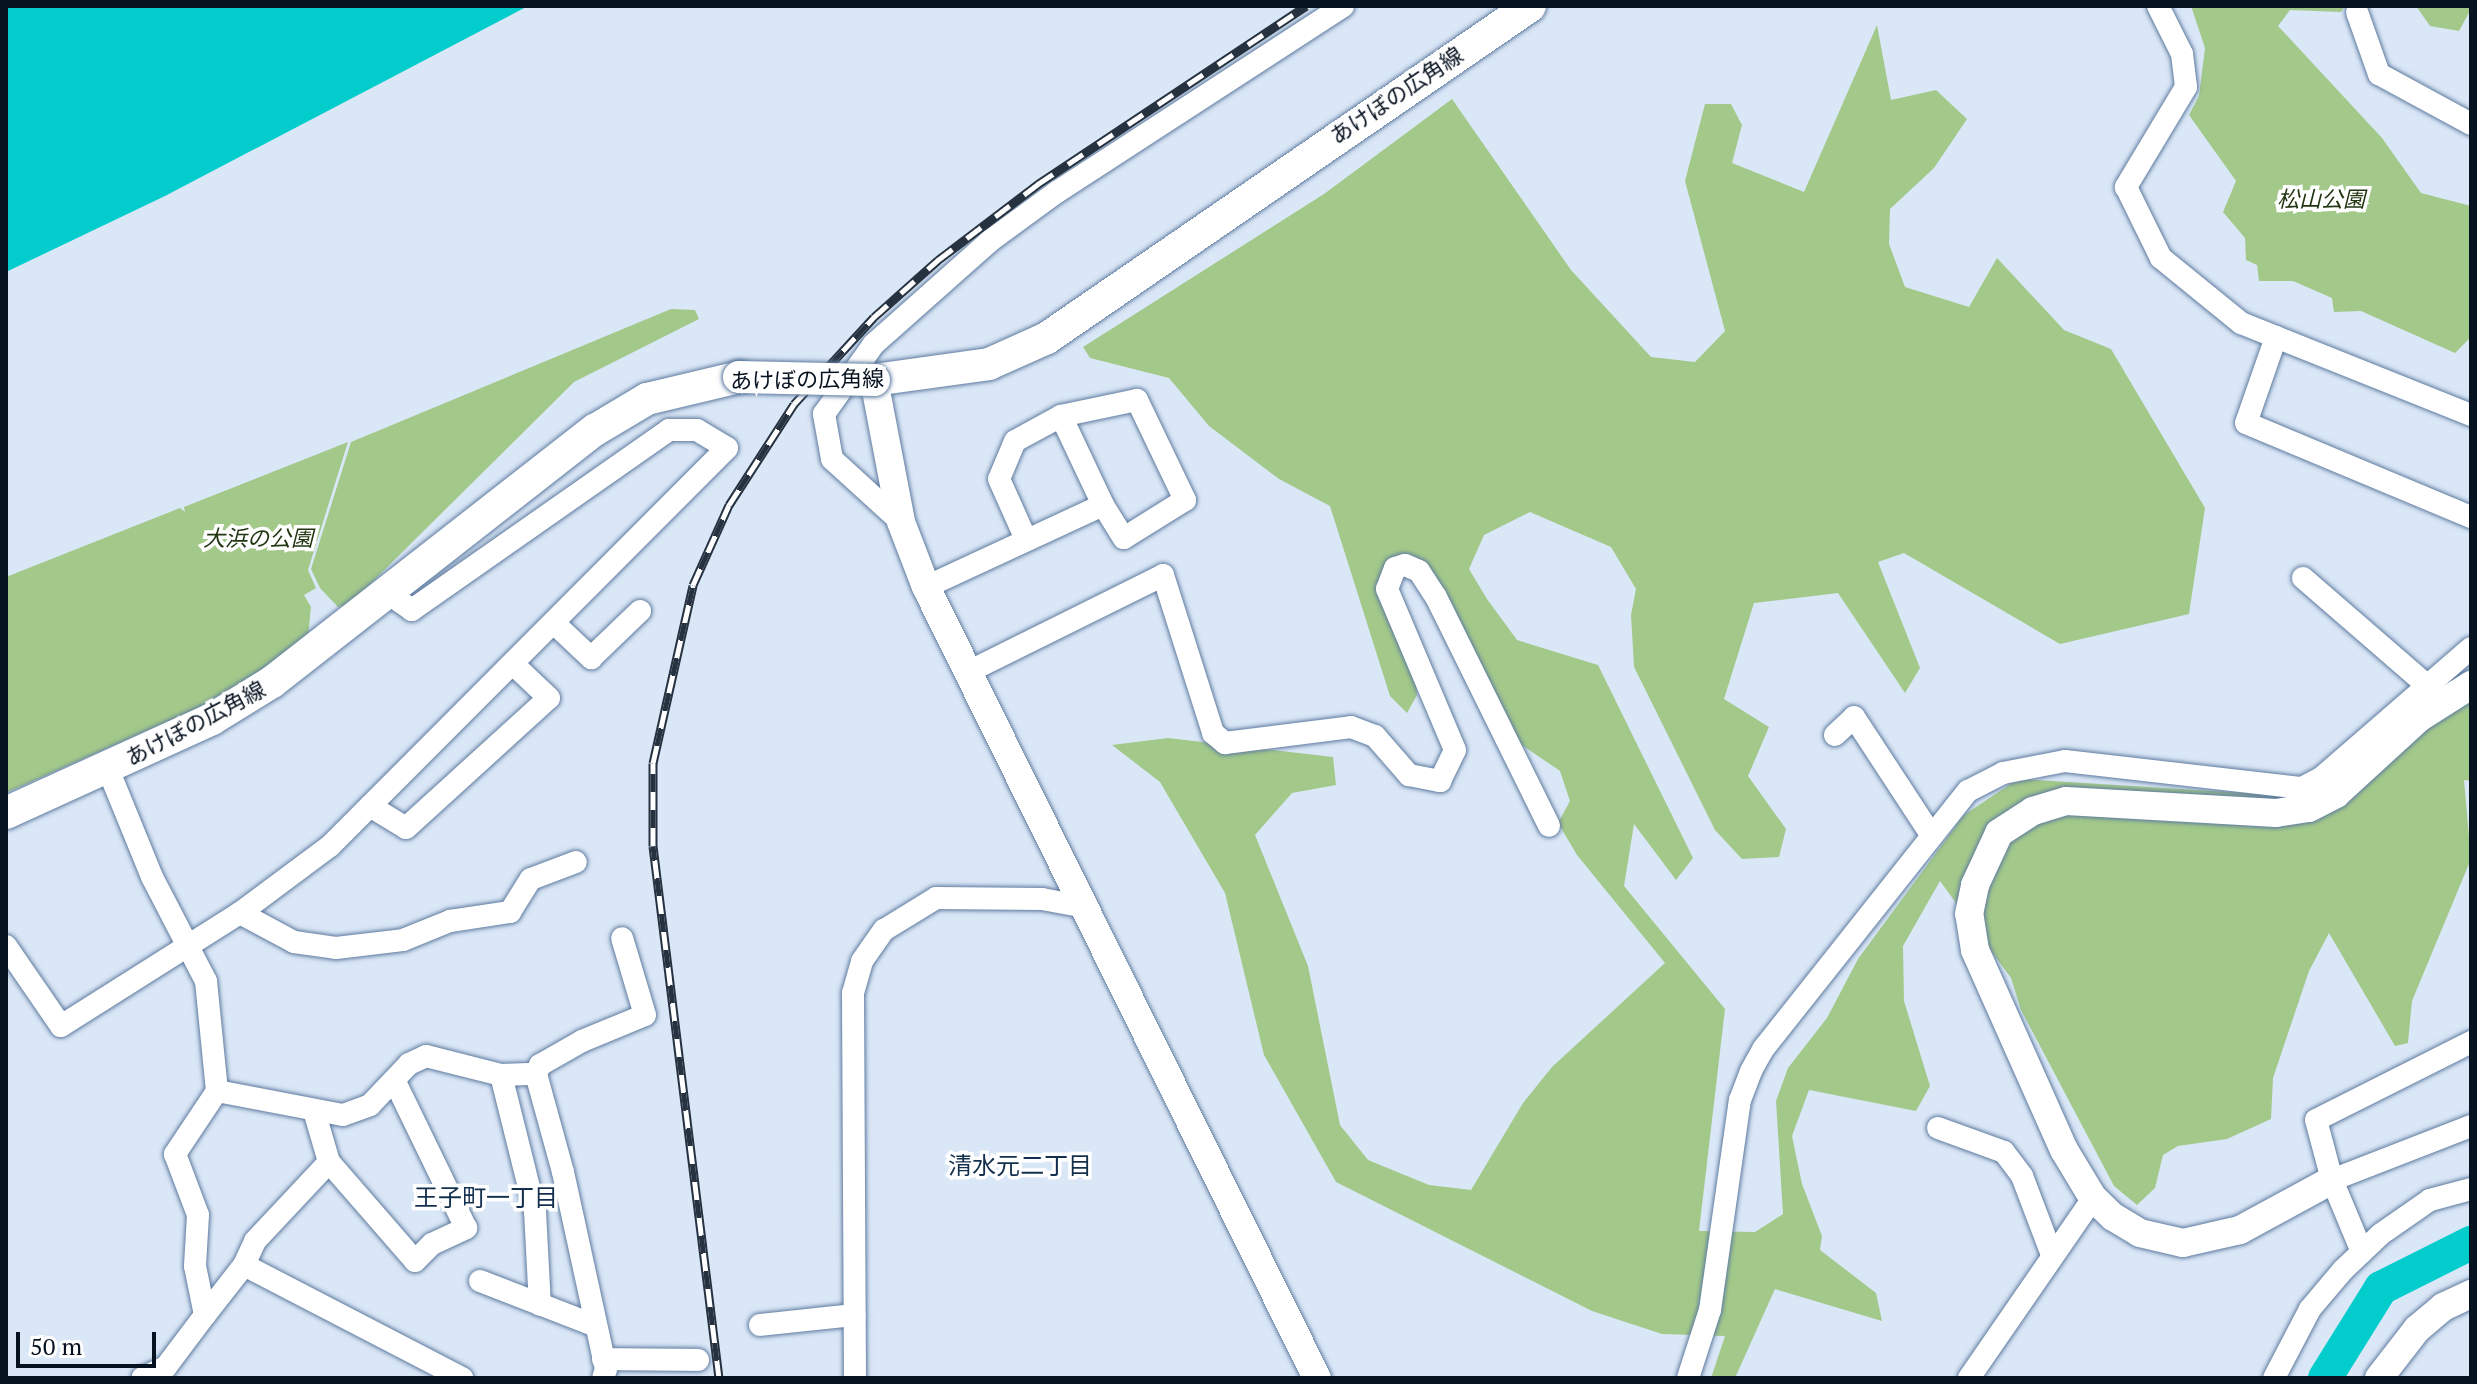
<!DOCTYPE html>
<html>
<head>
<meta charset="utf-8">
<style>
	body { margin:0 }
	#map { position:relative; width:2477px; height:1384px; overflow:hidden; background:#dae7f7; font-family:"PT Serif","Noto Sans JP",serif }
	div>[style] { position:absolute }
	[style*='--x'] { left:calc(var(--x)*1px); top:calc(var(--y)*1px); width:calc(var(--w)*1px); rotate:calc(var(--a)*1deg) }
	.green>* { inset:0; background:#a3c98a }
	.water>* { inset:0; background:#03cdcc }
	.river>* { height:34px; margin:-17px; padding:0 17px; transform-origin:17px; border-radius:17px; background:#03cdcc }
	.roads { filter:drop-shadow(0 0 2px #5e7b9f) drop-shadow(0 0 2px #5e7b9f) }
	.minor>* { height:22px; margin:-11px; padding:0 11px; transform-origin:11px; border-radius:11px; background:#fff }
	.tertiary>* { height:28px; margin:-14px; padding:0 14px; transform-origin:14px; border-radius:14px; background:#fff }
	.secondary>* { height:32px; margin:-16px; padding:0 16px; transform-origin:16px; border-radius:16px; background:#fff }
	.rail>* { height:9px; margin-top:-4.5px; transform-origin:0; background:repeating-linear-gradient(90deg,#fff 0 18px,#273240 0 36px); box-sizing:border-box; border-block:2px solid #273240 }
	.bridges { filter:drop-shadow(0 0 2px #5e7b9f) drop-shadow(0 0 2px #5e7b9f) }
	.secondary-bridge>* { height:32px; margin:-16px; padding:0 16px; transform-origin:16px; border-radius:16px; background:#fff }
	span { translate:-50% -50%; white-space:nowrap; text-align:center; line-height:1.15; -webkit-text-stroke:7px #fff; paint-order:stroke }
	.street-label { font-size:22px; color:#071220 }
	.park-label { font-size:22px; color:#223612; font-style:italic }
	.neighbourhood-label { font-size:24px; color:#142f4d }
	.frame { position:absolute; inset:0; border:8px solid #071220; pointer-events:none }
	.scale { position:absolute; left:16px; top:1332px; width:140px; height:36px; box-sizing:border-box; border:4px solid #071220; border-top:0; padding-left:10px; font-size:24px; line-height:28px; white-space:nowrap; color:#071220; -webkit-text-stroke:6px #fff; paint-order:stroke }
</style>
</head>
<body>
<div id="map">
	<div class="green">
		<div style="clip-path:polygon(2191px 6px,2345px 6px,2341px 12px,2290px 10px,2278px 26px,2382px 138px,2421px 193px,2471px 206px,2471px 337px,2455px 353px,2361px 311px,2334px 312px,2332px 298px,2293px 281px,2259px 281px,2257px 265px,2246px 260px,2245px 238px,2223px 212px,2236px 181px,2189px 115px,2199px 96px,2205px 48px)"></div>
		<div style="clip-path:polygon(2416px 6px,2471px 6px,2471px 9px,2459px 31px,2430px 26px)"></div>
		<div style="clip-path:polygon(1877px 25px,1891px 100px,1936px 90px,1967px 119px,1934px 168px,1890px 209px,1889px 244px,1905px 287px,1969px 307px,1997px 258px,2064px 330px,2111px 349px,2205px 508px,2189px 614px,2060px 644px,1904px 553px,1878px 562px,1920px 668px,1905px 693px,1838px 593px,1754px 603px,1724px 699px,1769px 727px,1748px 776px,1786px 829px,1779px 857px,1742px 859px,1715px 830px,1634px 667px,1631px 615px,1636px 589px,1611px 547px,1530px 512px,1484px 535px,1469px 569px,1487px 599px,1517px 640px,1598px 665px,1693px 858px,1676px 880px,1634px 824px,1624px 886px,1725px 1009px,1699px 1231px,1755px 1232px,1783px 1214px,1776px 1101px,1788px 1068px,1827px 1018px,1858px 959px,1964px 815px,2018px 779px,2294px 796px,2471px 702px,2471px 781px,2464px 780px,2471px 859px,2412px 1001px,2408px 1043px,2395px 1046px,2329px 933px,2309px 971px,2273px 1078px,2271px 1119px,2227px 1139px,2178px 1146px,2163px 1155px,2155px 1188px,2137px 1205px,2114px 1186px,2021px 1010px,2011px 978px,1940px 881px,1903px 946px,1904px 1001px,1930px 1086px,1916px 1111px,1809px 1090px,1792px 1136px,1802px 1184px,1822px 1236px,1820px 1250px,1876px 1293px,1882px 1321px,1775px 1289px,1735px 1378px,1711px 1378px,1725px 1336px,1662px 1334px,1592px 1311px,1336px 1182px,1264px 1055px,1225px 893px,1160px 782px,1112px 745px,1168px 738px,1333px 757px,1336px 785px,1292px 793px,1255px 835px,1308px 966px,1340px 1125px,1368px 1160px,1429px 1185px,1471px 1190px,1523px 1103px,1552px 1067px,1665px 963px,1577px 855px,1558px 823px,1570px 801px,1560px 771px,1519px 743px,1442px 592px,1388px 563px,1415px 673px,1417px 695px,1407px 713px,1390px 696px,1330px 506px,1279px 479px,1209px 426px,1169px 378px,1090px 358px,1083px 347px,1324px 194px,1452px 99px,1571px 270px,1651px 357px,1695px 362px,1725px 331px,1685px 181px,1705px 104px,1731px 104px,1742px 125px,1732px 163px,1804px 192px)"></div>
		<div style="clip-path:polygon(671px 309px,695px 310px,699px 319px,574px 382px,350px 604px,338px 607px,320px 588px,311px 569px,351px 442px)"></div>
		<div style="clip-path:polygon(348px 442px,308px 570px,316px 588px,304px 595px,311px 607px,307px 647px,286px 669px,6px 793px,6px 577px,180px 508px,185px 512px,184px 507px)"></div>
	</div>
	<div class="water">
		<div style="clip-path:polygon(6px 6px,528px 6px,165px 196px,6px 272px)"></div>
	</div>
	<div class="river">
		<div style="--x:2325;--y:1378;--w:106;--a:-58.1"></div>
		<div style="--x:2381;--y:1288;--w:101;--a:-26.6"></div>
	</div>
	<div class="roads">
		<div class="minor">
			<div style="--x:2158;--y:6;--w:54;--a:63.4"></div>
			<div style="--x:2182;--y:54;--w:33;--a:83"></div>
			<div style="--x:2186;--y:87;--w:117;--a:121"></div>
			<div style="--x:2126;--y:187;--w:79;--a:63.8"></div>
			<div style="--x:2161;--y:258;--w:103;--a:39.1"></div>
			<div style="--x:2241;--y:323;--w:248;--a:21.8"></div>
			<div style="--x:2357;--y:12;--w:66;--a:70.5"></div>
			<div style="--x:2379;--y:74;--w:105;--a:28.5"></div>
			<div style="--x:2276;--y:337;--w:91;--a:109.2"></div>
			<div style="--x:2246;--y:423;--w:244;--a:22.7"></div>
			<div style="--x:1061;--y:416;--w:98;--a:64.7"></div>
			<div style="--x:901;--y:522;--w:93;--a:-137.6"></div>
			<div style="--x:832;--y:459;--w:46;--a:-100.1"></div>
			<div style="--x:824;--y:414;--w:86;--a:-54.5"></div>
			<div style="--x:874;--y:344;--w:155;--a:-41.6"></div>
			<div style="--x:990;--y:241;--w:83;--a:-36.2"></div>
			<div style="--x:1057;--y:192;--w:341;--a:-33"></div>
			<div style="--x:2303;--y:578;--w:167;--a:40.9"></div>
			<div style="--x:926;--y:587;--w:195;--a:-24.9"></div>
			<div style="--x:1103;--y:505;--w:39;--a:58"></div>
			<div style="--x:1124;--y:538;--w:72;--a:-31.9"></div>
			<div style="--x:1185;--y:500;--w:111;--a:-115.6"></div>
			<div style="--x:1137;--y:400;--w:78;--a:168.1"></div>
			<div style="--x:1061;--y:416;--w:52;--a:151.5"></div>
			<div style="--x:1015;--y:441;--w:41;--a:112.8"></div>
			<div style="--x:999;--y:479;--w:64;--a:65.9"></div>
			<div style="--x:555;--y:624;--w:50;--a:43.4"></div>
			<div style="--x:591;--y:658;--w:68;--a:-43.8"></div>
			<div style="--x:968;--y:672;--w:218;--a:-26.4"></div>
			<div style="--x:1163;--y:575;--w:166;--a:72.4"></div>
			<div style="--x:1213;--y:733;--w:16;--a:40"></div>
			<div style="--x:1225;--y:743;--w:127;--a:-7.2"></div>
			<div style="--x:1351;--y:727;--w:26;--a:21"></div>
			<div style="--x:1375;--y:736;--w:52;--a:48.9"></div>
			<div style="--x:1409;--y:775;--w:32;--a:11"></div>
			<div style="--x:1440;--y:781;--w:34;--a:-64"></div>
			<div style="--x:1455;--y:750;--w:175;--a:-112.9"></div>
			<div style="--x:1387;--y:589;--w:22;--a:-69"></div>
			<div style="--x:1395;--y:568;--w:10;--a:-17"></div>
			<div style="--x:1405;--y:565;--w:15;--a:23"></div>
			<div style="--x:1419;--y:571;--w:31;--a:57"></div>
			<div style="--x:1436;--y:597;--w:255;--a:63.7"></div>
			<div style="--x:1835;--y:735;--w:26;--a:-43"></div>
			<div style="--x:1854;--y:717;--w:142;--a:56.8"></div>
			<div style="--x:108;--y:769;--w:117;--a:67.8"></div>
			<div style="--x:152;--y:877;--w:117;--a:62.6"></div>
			<div style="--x:206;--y:981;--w:111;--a:84.3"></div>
			<div style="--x:217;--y:1091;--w:76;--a:123.7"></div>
			<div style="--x:175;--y:1154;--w:65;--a:69.3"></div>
			<div style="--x:198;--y:1215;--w:51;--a:93.4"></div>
			<div style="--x:195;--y:1266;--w:50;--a:78.5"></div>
			<div style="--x:205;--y:1315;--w:65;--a:126.9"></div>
			<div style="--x:166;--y:1367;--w:26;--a:155"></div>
			<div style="--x:370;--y:806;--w:42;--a:31.4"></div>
			<div style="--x:406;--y:828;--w:193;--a:-42.3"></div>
			<div style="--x:549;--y:698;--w:48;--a:-136.7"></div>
			<div style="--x:240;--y:913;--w:61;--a:28.2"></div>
			<div style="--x:294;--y:942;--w:42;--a:8.1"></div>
			<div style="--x:336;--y:948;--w:67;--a:-6.8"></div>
			<div style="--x:403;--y:940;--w:51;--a:-22"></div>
			<div style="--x:450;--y:921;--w:61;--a:-8.5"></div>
			<div style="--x:510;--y:912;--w:39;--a:-58"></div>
			<div style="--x:531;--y:879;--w:48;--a:-20.7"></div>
			<div style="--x:6;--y:946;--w:97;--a:55.5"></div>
			<div style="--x:61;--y:1026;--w:212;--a:-32.3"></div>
			<div style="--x:240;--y:913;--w:112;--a:-36.7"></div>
			<div style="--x:330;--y:846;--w:562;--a:-45.07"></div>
			<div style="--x:727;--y:448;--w:35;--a:-149"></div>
			<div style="--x:697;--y:430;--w:28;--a:180"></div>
			<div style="--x:669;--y:430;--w:314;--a:145"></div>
			<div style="--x:412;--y:610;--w:29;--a:-145"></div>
			<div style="--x:536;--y:1074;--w:102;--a:74.6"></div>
			<div style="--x:563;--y:1172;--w:202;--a:77.7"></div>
			<div style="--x:606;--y:1369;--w:9;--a:108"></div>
			<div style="--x:536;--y:1074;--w:10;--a:-66"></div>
			<div style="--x:540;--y:1065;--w:48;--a:-29.7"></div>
			<div style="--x:582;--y:1041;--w:68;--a:-22.4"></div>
			<div style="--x:645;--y:1015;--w:80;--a:-106.6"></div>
			<div style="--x:501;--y:1075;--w:140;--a:76"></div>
			<div style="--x:535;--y:1211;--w:94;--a:87"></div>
			<div style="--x:217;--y:1091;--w:128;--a:10.8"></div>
			<div style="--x:343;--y:1115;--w:29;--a:-20"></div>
			<div style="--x:370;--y:1105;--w:57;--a:-46.4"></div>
			<div style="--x:409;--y:1064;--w:19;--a:-25"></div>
			<div style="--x:426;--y:1056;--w:77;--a:14.2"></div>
			<div style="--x:501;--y:1075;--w:35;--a:-2"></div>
			<div style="--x:315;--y:1114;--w:50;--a:73.7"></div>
			<div style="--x:329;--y:1162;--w:131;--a:49"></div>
			<div style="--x:415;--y:1261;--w:24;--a:-45"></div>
			<div style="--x:432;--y:1244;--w:38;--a:-25"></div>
			<div style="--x:466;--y:1228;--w:162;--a:-115.9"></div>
			<div style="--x:1938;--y:1128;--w:70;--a:20"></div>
			<div style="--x:2004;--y:1152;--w:30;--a:53"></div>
			<div style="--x:2022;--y:1176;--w:85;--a:69.2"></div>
			<div style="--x:2332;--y:1180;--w:149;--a:-21.2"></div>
			<div style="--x:2362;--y:1252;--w:78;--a:-112.6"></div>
			<div style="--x:2332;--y:1180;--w:62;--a:-104.9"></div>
			<div style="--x:2316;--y:1120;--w:174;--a:-26.7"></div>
			<div style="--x:244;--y:1265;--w:246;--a:27.4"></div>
			<div style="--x:480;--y:1281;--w:124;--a:21.2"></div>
			<div style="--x:205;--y:1315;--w:63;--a:-52"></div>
			<div style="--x:244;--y:1265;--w:26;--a:-65"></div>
			<div style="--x:255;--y:1241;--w:108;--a:-46.9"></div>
			<div style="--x:760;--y:1325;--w:95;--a:-6.1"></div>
			<div style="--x:603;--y:1359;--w:95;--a:0.6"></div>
			<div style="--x:855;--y:1378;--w:385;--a:-90.3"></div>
			<div style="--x:853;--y:993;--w:33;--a:-74"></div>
			<div style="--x:862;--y:961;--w:38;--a:-55"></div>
			<div style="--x:884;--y:930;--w:61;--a:-31.6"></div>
			<div style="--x:936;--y:898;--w:106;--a:0.5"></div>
			<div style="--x:1042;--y:899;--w:44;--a:10.5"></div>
			<div style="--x:1688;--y:1378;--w:71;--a:-72.1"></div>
			<div style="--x:1710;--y:1310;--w:212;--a:-81.9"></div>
			<div style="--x:1740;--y:1100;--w:31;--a:-69"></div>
			<div style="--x:1751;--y:1071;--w:26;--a:-61"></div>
			<div style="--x:1764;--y:1048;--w:328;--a:-51.6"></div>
			<div style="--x:1968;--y:791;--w:39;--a:-27"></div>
			<div style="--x:2003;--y:773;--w:63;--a:-11"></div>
			<div style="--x:2065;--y:761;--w:239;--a:6.5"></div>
			<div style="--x:2302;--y:788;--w:21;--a:-28"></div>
			<div style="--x:2321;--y:778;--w:198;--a:-40.9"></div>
			<div style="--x:1969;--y:1378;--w:219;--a:-55.4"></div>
			<div style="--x:2274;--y:1378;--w:78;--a:-62.4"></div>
			<div style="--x:2310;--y:1309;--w:51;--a:-49.8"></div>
			<div style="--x:2343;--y:1270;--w:52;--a:-43.5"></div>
			<div style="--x:2381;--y:1234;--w:60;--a:-34.8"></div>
			<div style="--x:2430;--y:1200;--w:42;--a:-15"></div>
		</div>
		<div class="tertiary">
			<div style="--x:874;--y:380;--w:145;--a:79.2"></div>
			<div style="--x:901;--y:522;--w:70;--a:69"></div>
			<div style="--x:926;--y:587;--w:882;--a:63.7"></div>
			<div style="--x:2332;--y:1180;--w:105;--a:151.5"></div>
			<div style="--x:2240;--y:1230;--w:58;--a:167.2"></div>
			<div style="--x:2183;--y:1243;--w:44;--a:-166.9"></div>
			<div style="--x:2140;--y:1233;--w:31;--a:-149"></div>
			<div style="--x:2113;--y:1217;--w:28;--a:-136"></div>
			<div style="--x:2093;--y:1198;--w:56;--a:-121.1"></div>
			<div style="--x:2064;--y:1150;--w:219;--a:-114"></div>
			<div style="--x:1975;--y:950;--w:36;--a:-99"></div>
			<div style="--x:1969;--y:914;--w:30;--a:-78"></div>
			<div style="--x:1975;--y:885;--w:57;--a:-65.2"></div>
			<div style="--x:1999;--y:833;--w:40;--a:-32.9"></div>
			<div style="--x:2033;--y:811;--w:34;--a:-17"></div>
			<div style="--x:2066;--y:801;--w:210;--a:3.3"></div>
			<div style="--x:2276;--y:813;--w:33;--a:-9"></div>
			<div style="--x:2309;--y:808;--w:30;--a:-27"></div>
			<div style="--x:2336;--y:794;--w:113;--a:-42.5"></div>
			<div style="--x:2419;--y:718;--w:62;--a:-32.4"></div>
			<div style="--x:2379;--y:1378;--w:62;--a:-52.2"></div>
			<div style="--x:2417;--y:1329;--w:34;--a:-40"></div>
			<div style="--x:2443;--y:1307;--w:31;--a:-25"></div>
		</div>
		<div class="secondary">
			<div style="--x:874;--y:380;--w:116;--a:-7.9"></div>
			<div style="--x:989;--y:364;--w:64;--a:-24.1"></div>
			<div style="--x:1047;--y:338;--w:586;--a:-34.5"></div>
			<div style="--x:6;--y:813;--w:226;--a:-24.5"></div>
			<div style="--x:212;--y:719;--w:70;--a:-31.7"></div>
			<div style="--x:272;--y:682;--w:410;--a:-38"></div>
			<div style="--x:595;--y:430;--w:61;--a:-30.8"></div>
			<div style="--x:647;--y:399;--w:95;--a:-13.4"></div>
		</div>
	</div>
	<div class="rail">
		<div style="--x:719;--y:1378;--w:536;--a:-97.07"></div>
		<div style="--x:653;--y:846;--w:83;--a:-90"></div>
		<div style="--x:653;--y:763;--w:182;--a:-77.3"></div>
		<div style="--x:693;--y:585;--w:88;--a:-65.8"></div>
		<div style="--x:729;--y:505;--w:120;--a:-57.2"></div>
		<div style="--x:794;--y:404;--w:118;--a:-47.4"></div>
		<div style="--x:874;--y:317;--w:86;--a:-41.7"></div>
		<div style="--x:938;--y:260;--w:126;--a:-37.2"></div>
		<div style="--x:1038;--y:184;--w:322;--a:-33.6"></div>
	</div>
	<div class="bridges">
		<div class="secondary-bridge">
			<div style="--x:739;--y:377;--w:135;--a:1.3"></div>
		</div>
	</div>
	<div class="street-label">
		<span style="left:1396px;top:95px;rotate:-34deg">あけぼの広角線</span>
		<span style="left:807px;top:379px;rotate:-1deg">あけぼの広角線</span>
		<span style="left:195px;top:723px;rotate:-28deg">あけぼの広角線</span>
	</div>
	<div class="park-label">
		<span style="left:2321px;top:199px">松山公園</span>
		<span style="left:258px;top:538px">大浜の公園</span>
	</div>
	<div class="neighbourhood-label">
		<span style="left:1020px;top:1166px">清水元二丁目</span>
		<span style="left:486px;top:1198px">王子町一丁目</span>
	</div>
	<div class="frame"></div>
	<div class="scale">50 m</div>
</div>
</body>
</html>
